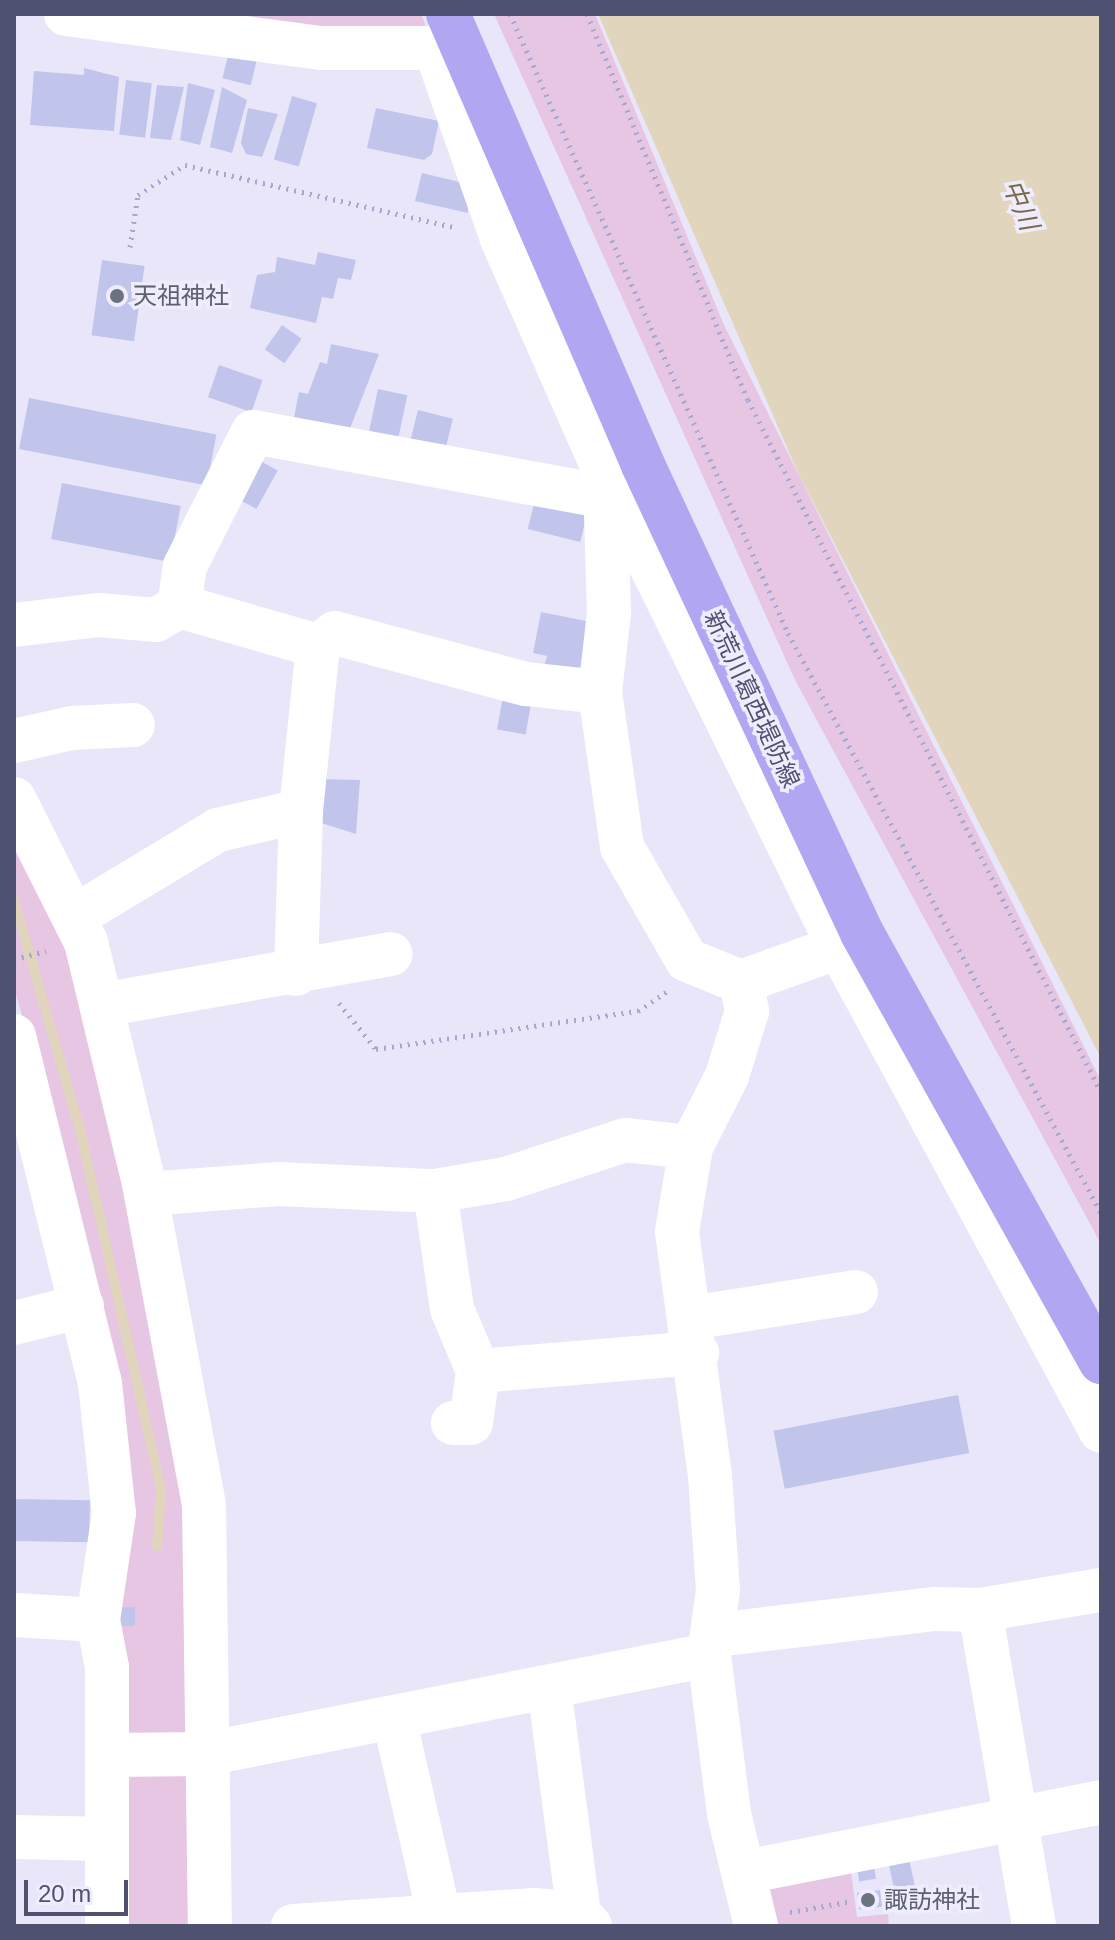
<!DOCTYPE html>
<html>
<head>
<meta charset="utf-8">
<style>
	body { margin:0 }
	#map { position:relative; width:1115px; height:1940px; overflow:hidden; background:#e9e6fa; font-family:Helvetica,"Noto Sans JP",sans-serif }
	div>[style] { position:absolute }
	[style*='--x'] { left:calc(var(--x)*1px); top:calc(var(--y)*1px); width:calc(var(--w)*1px); rotate:calc(var(--a)*1deg) }
	.green>* { inset:0; background:#e6c6e2 }
	.water>* { inset:0; background:#e1d5bd }
	.stream>* { height:10px; margin:-5px; padding:0 5px; transform-origin:5px; border-radius:5px; background:#e1d5bd }
	.building>* { inset:0; background:#c1c5ec; transform-origin:0 0 }
	.path>* { height:5px; margin-top:-2.5px; transform-origin:0; background:repeating-linear-gradient(90deg,#a4a9d1 0 2px,transparent 0 8px) }
	.minor>* { height:44px; margin:-22px; padding:0 22px; transform-origin:22px; border-radius:22px; background:#fff }
	.major>* { height:44px; margin:-22px; padding:0 22px; transform-origin:22px; border-radius:22px; background:#b1a6f1 }
	.dots>* { width:22px; height:22px; translate:-50% -50%; box-sizing:border-box; border:4px solid #eeecfd; border-radius:50% }
	span { translate:-50% -50%; white-space:nowrap; text-align:center; line-height:1.15; -webkit-text-stroke:7px #eeecfd; paint-order:stroke }
	.worship-label { font-size:24px; color:#5b616d }
	.left { translate:0 -50%; text-align:left }
	.street-label { font-size:24px; color:#4e5270 }
	.water-label { font-size:26px; color:#7b6a47; font-style:italic }
	.frame { position:absolute; inset:0; border:16px solid #4e5270; pointer-events:none }
	.scale { position:absolute; left:24px; top:1880px; width:104px; height:36px; box-sizing:border-box; border:4px solid #4e5270; border-top:0; padding-left:10px; font-size:24px; line-height:28px; white-space:nowrap; color:#4e5270; -webkit-text-stroke:6px #eeecfd; paint-order:stroke }
</style>
</head>
<body>
<div id="map">
	<div class="green">
		<div style="clip-path:polygon(136px 14px,421px 14px,430px 36px)"></div>
		<div style="clip-path:polygon(494px 14px,595px 14px,724px 325px,1101px 1081px,1101px 1244px,795px 680px)"></div>
		<div style="clip-path:polygon(14px 825px,62px 910px,197px 1508px,190px 1926px,118px 1926px,121px 1544px,60px 1144px,14px 988px)"></div>
		<div style="clip-path:polygon(850px 1864px,857px 1917px,888px 1914px,889px 1926px,769px 1926px,766px 1874px)"></div>
	</div>
	<div class="water">
		<div style="clip-path:polygon(598px 14px,1101px 14px,1101px 1058px,799px 475px)"></div>
	</div>
	<div class="stream">
		<div style="--x:14;--y:900;--w:239;--a:74"></div>
		<div style="--x:80;--y:1130;--w:369;--a:77.3"></div>
		<div style="--x:161;--y:1490;--w:56;--a:94.1"></div>
	</div>
	<div class="building">
		<div style="left:229px;top:52px;width:29px;height:27px;rotate:14deg"></div>
		<div style="clip-path:polygon(84px 68px,119px 77px,114px 131px,30px 125px,34px 71px,84px 75px)"></div>
		<div style="left:126px;top:80px;width:26px;height:55px;rotate:7deg"></div>
		<div style="clip-path:polygon(188px 83px,215px 90px,200px 145px,180px 140px)"></div>
		<div style="clip-path:polygon(157px 85px,184px 87px,171px 140px,150px 138px)"></div>
		<div style="clip-path:polygon(222px 87px,247px 100px,232px 153px,210px 147px)"></div>
		<div style="left:292px;top:96px;width:26px;height:66px;rotate:16deg"></div>
		<div style="clip-path:polygon(248px 108px,278px 114px,262px 157px,246px 154px,241px 143px)"></div>
		<div style="clip-path:polygon(376px 108px,439px 121px,432px 154px,424px 160px,367px 148px)"></div>
		<div style="clip-path:polygon(422px 173px,468px 184px,468px 213px,415px 201px)"></div>
		<div style="clip-path:polygon(318px 252px,356px 260px,351px 280px,338px 278px,333px 299px,322px 297px,316px 323px,250px 308px,257px 275px,275px 272px,277px 257px,315px 265px)"></div>
		<div style="left:102px;top:260px;width:43px;height:76px;rotate:8deg"></div>
		<div style="left:282px;top:325px;width:24px;height:30px;rotate:35deg"></div>
		<div style="clip-path:polygon(331px 344px,379px 354px,348px 434px,293px 423px,299px 392px,308px 394px,320px 362px,327px 364px)"></div>
		<div style="left:219px;top:365px;width:46px;height:34px;rotate:19deg"></div>
		<div style="left:378px;top:389px;width:30px;height:50px;rotate:12deg"></div>
		<div style="left:29px;top:398px;width:191px;height:52px;rotate:11deg"></div>
		<div style="left:418px;top:410px;width:36px;height:36px;rotate:14deg"></div>
		<div style="left:255px;top:458px;width:26px;height:44px;rotate:29deg"></div>
		<div style="left:62px;top:483px;width:121px;height:57px;rotate:11deg"></div>
		<div style="left:536px;top:496px;width:54px;height:34px;rotate:14deg"></div>
		<div style="clip-path:polygon(541px 612px,586px 621px,583px 674px,544px 666px,547px 656px,533px 653px)"></div>
		<div style="left:504px;top:690px;width:29px;height:40px;rotate:10deg"></div>
		<div style="clip-path:polygon(319px 779px,360px 780px,356px 834px,315px 821px)"></div>
		<div style="left:958px;top:1395px;width:59px;height:188px;rotate:79deg"></div>
		<div style="left:14px;top:1499px;width:76px;height:42px;rotate:1deg"></div>
		<div style="left:135px;top:1607px;width:19px;height:17px;rotate:90deg"></div>
		<div style="left:908px;top:1854px;width:45px;height:21px;rotate:78deg"></div>
		<div style="left:873px;top:1860px;width:19px;height:17px;rotate:81deg"></div>
		<div style="left:880px;top:1890px;width:17px;height:23px;rotate:83deg"></div>
	</div>
	<div class="path">
		<div style="--x:510;--y:14;--w:679;--a:65.81"></div>
		<div style="--x:788;--y:633;--w:659;--a:61.65"></div>
		<div style="--x:587;--y:14;--w:418;--a:67.4"></div>
		<div style="--x:748;--y:400;--w:777;--a:62.97"></div>
		<div style="--x:130;--y:247;--w:53;--a:-81.3"></div>
		<div style="--x:138;--y:195;--w:56;--a:-32.6"></div>
		<div style="--x:185;--y:165;--w:279;--a:13"></div>
		<div style="--x:14;--y:959;--w:33;--a:-14"></div>
		<div style="--x:339;--y:1003;--w:59;--a:51.2"></div>
		<div style="--x:376;--y:1049;--w:265;--a:-8.3"></div>
		<div style="--x:638;--y:1011;--w:34;--a:-34"></div>
		<div style="--x:790;--y:1912;--w:63;--a:-10.1"></div>
	</div>
	<div class="minor">
		<div style="--x:66;--y:14;--w:257;--a:7.6"></div>
		<div style="--x:321;--y:48;--w:138;--a:0"></div>
		<div style="--x:437;--y:53;--w:197;--a:70.7"></div>
		<div style="--x:502;--y:239;--w:256;--a:66.2"></div>
		<div style="--x:605;--y:473;--w:529;--a:63.73"></div>
		<div style="--x:839;--y:947;--w:550;--a:61.57"></div>
		<div style="--x:605;--y:479;--w:134;--a:88.3"></div>
		<div style="--x:609;--y:613;--w:80;--a:96.5"></div>
		<div style="--x:600;--y:692;--w:157;--a:81.9"></div>
		<div style="--x:622;--y:847;--w:130;--a:60.1"></div>
		<div style="--x:687;--y:960;--w:58;--a:22.2"></div>
		<div style="--x:741;--y:982;--w:104;--a:-19.7"></div>
		<div style="--x:179;--y:606;--w:40;--a:-81.5"></div>
		<div style="--x:185;--y:566;--w:150;--a:-63.1"></div>
		<div style="--x:253;--y:432;--w:355;--a:10.4"></div>
		<div style="--x:14;--y:625;--w:86;--a:-6.7"></div>
		<div style="--x:99;--y:615;--w:57;--a:5"></div>
		<div style="--x:156;--y:620;--w:27;--a:-31"></div>
		<div style="--x:179;--y:606;--w:145;--a:16.1"></div>
		<div style="--x:318;--y:646;--w:166;--a:95.9"></div>
		<div style="--x:301;--y:811;--w:163;--a:91.8"></div>
		<div style="--x:318;--y:646;--w:21;--a:-37"></div>
		<div style="--x:335;--y:633;--w:198;--a:15"></div>
		<div style="--x:526;--y:684;--w:74;--a:6.2"></div>
		<div style="--x:14;--y:741;--w:59;--a:-12.6"></div>
		<div style="--x:72;--y:728;--w:61;--a:-2.8"></div>
		<div style="--x:14;--y:799;--w:160;--a:63.3"></div>
		<div style="--x:86;--y:942;--w:249;--a:76.5"></div>
		<div style="--x:144;--y:1184;--w:327;--a:79.4"></div>
		<div style="--x:204;--y:1505;--w:421;--a:89.2"></div>
		<div style="--x:77;--y:915;--w:165;--a:-31.1"></div>
		<div style="--x:218;--y:830;--w:85;--a:-12.9"></div>
		<div style="--x:741;--y:982;--w:30;--a:78"></div>
		<div style="--x:747;--y:1011;--w:68;--a:107.1"></div>
		<div style="--x:727;--y:1076;--w:80;--a:116.9"></div>
		<div style="--x:691;--y:1147;--w:86;--a:99.4"></div>
		<div style="--x:677;--y:1232;--w:246;--a:82.3"></div>
		<div style="--x:710;--y:1476;--w:114;--a:86"></div>
		<div style="--x:718;--y:1590;--w:66;--a:97.9"></div>
		<div style="--x:709;--y:1655;--w:160;--a:82.8"></div>
		<div style="--x:729;--y:1814;--w:115;--a:76.4"></div>
		<div style="--x:102;--y:1005;--w:293;--a:-10"></div>
		<div style="--x:14;--y:1036;--w:357;--a:76.1"></div>
		<div style="--x:100;--y:1383;--w:131;--a:83.9"></div>
		<div style="--x:114;--y:1513;--w:108;--a:98.5"></div>
		<div style="--x:98;--y:1620;--w:48;--a:79.2"></div>
		<div style="--x:107;--y:1667;--w:259;--a:90"></div>
		<div style="--x:435;--y:1191;--w:119;--a:81.8"></div>
		<div style="--x:452;--y:1309;--w:67;--a:67.2"></div>
		<div style="--x:478;--y:1371;--w:52;--a:97.7"></div>
		<div style="--x:471;--y:1423;--w:18;--a:180"></div>
		<div style="--x:146;--y:1194;--w:132;--a:-4.3"></div>
		<div style="--x:278;--y:1184;--w:157;--a:2.6"></div>
		<div style="--x:435;--y:1191;--w:72;--a:-9.6"></div>
		<div style="--x:506;--y:1179;--w:125;--a:-18.1"></div>
		<div style="--x:625;--y:1140;--w:66;--a:6.1"></div>
		<div style="--x:690;--y:1318;--w:168;--a:-8.9"></div>
		<div style="--x:14;--y:1323;--w:70;--a:-14"></div>
		<div style="--x:478;--y:1371;--w:220;--a:-4.7"></div>
		<div style="--x:980;--y:1610;--w:321;--a:80.3"></div>
		<div style="--x:14;--y:1615;--w:84;--a:3.4"></div>
		<div style="--x:716;--y:1635;--w:221;--a:-6.8"></div>
		<div style="--x:935;--y:1609;--w:45;--a:1.3"></div>
		<div style="--x:980;--y:1610;--w:123;--a:-9.4"></div>
		<div style="--x:549;--y:1687;--w:229;--a:82.5"></div>
		<div style="--x:394;--y:1718;--w:206;--a:77.1"></div>
		<div style="--x:109;--y:1755;--w:96;--a:-0.6"></div>
		<div style="--x:205;--y:1754;--w:514;--a:-11.11"></div>
		<div style="--x:14;--y:1837;--w:91;--a:1.3"></div>
		<div style="--x:745;--y:1872;--w:363;--a:-11.1"></div>
		<div style="--x:293;--y:1926;--w:241;--a:-3.8"></div>
		<div style="--x:533;--y:1910;--w:46;--a:5"></div>
		<div style="--x:579;--y:1914;--w:16;--a:47"></div>
	</div>
	<div class="major">
		<div style="--x:448;--y:14;--w:491;--a:66.6"></div>
		<div style="--x:643;--y:465;--w:517;--a:64.92"></div>
		<div style="--x:862;--y:933;--w:491;--a:60.9"></div>
	</div>
	<div class="dots">
		<div style="left:117px;top:296px;background:#6b7280"></div>
		<div style="left:868px;top:1900px;background:#6b7280"></div>
	</div>
	<div class="worship-label">
		<span class="left" style="left:133px;top:296px">天祖神社</span>
		<span class="left" style="left:884px;top:1900px">諏訪神社</span>
	</div>
	<div class="street-label">
		<span style="left:752px;top:699px;rotate:65deg">新荒川葛西堤防線</span>
	</div>
	<div class="water-label">
		<span style="left:1020px;top:205px;rotate:67deg">中川</span>
	</div>
	<div class="frame"></div>
	<div class="scale">20 m</div>
</div>
</body>
</html>
